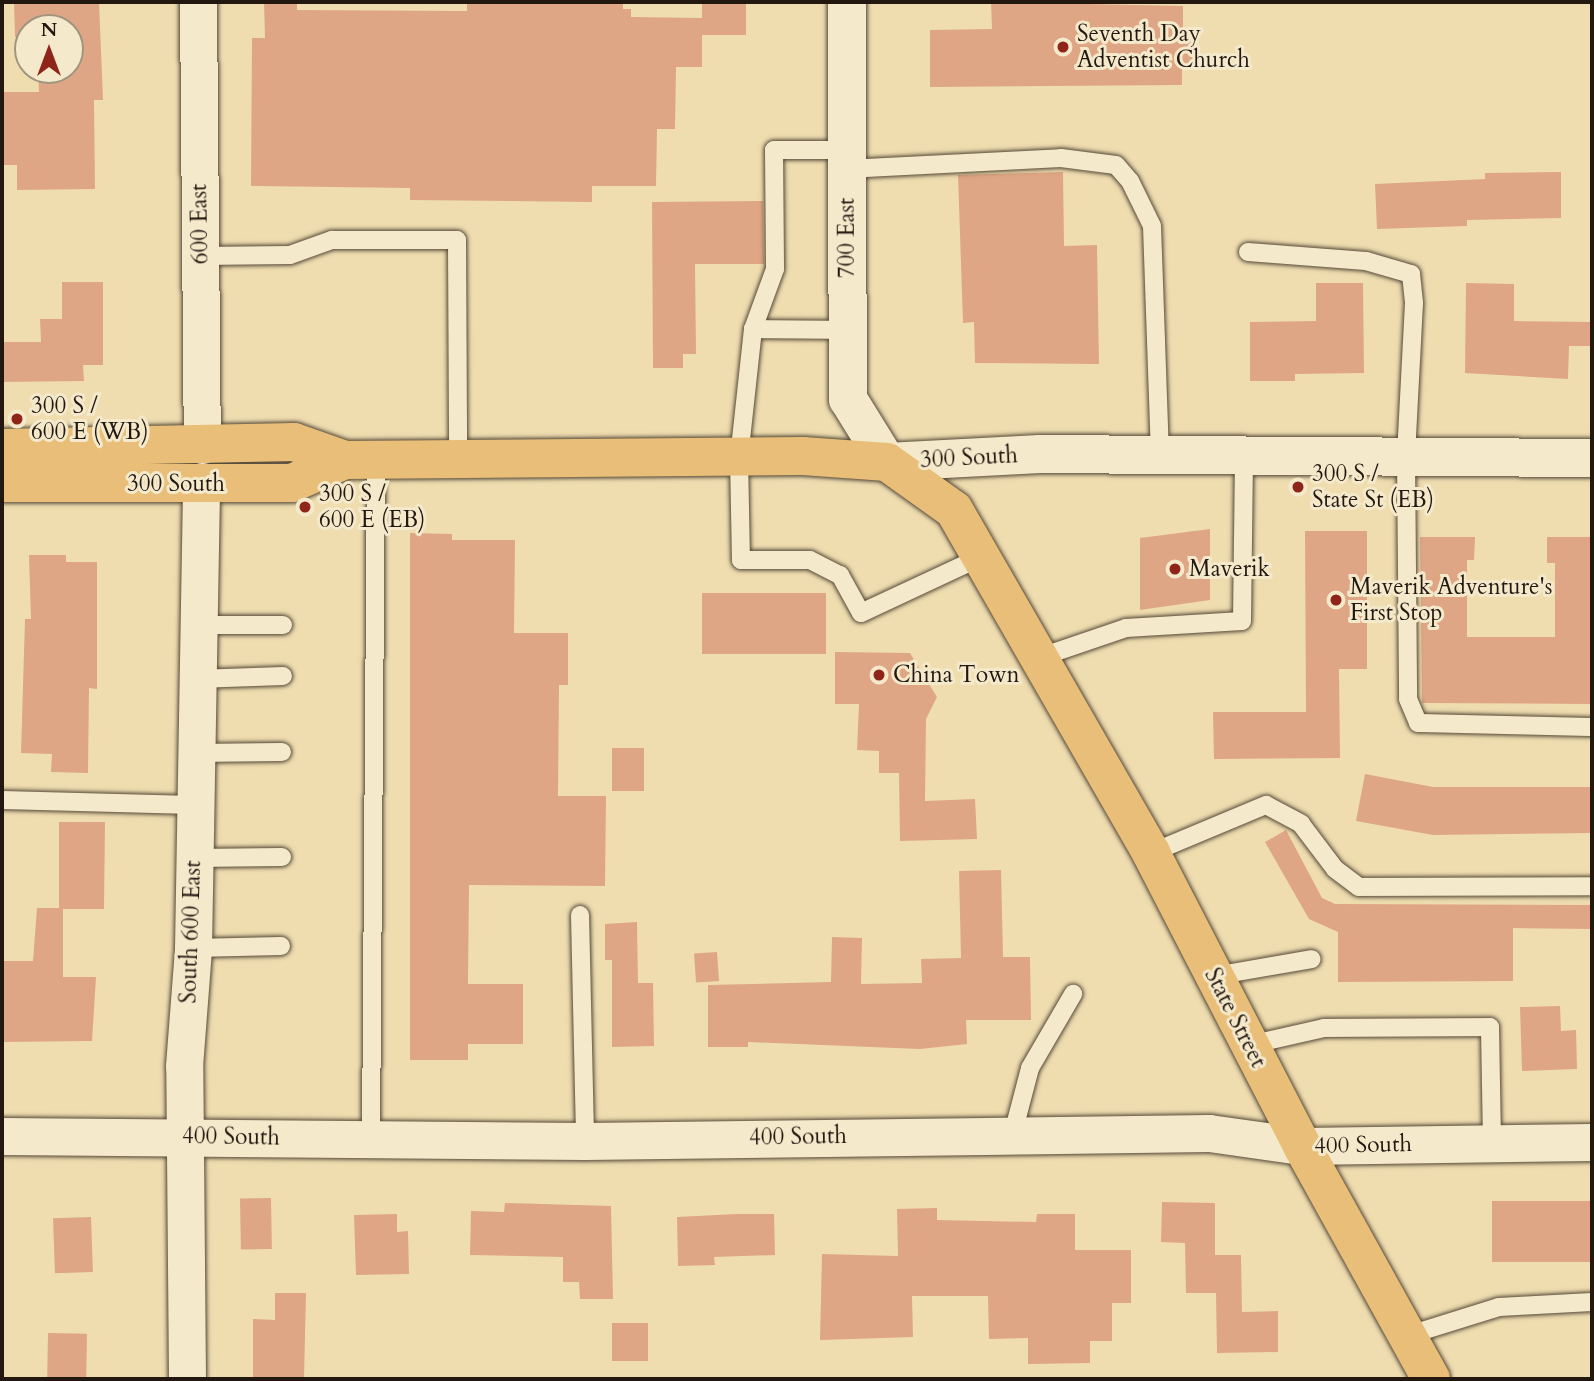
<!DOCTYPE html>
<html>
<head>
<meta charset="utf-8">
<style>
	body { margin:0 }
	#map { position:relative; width:1594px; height:1381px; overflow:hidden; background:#efddb0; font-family:Cardo,serif }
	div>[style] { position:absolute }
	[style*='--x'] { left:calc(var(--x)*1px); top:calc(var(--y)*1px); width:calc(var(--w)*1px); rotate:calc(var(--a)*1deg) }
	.building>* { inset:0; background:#dea684; transform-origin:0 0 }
	.roads { filter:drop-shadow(0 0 2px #554938) drop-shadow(0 0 2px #554938) }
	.service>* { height:18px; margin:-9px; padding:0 9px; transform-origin:9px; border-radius:9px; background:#f5e9cc }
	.minor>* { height:37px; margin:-18.5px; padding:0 18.5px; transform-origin:18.5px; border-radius:18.5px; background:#f5e9cc }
	.tertiary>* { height:38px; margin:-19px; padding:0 19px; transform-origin:19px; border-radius:19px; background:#f5e9cc }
	.primary>* { height:38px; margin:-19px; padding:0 19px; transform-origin:19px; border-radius:19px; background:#e8be78 }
	.dots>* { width:19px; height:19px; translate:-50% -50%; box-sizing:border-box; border:4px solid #f5e9cc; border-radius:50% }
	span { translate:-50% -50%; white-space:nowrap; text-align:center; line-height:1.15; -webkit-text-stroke:6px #f5e9cc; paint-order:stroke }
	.poi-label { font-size:23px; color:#221810 }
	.left { translate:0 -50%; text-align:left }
	.street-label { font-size:23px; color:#221810 }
	.frame { position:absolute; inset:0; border:4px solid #221810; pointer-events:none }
	.north { position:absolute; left:14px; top:14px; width:70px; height:70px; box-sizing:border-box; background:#f5e9cc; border:2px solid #a19581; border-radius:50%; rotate:0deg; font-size:19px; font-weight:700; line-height:28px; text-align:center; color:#221810 }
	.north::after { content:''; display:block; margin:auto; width:24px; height:32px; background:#8f2418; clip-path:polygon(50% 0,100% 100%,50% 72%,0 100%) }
</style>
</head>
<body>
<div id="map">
	<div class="building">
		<div style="clip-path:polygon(14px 2px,99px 2px,103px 100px,94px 100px,95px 189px,17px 190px,17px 165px,2px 165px,2px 92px,39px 92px,38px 70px,70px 70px,70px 28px,28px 28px,28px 36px,15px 37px)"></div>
		<div style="clip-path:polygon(264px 2px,297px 2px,297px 10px,467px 11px,467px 2px,623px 2px,623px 9px,631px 9px,631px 17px,702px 18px,702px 67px,676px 67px,675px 129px,657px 129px,656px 186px,592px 186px,592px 202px,410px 200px,410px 188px,251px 186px,252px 38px,265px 38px)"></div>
		<div style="left:702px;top:2px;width:44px;height:33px"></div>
		<div style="clip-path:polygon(991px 2px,1183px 6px,1183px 31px,1197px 31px,1197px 64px,1182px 64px,1182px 85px,930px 87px,930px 30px,992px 29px)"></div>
		<div style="clip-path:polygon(1063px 172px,1064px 246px,1097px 245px,1099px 364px,975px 363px,974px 322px,963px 323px,958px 175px)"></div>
		<div style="clip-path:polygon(1561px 172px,1561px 218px,1467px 220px,1467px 226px,1377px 229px,1375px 184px,1485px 179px,1485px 173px)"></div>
		<div style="clip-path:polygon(763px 201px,764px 264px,695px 264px,696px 354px,683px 354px,683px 368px,653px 368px,652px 202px)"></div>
		<div style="clip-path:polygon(62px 282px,103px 282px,103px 365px,83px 365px,84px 381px,2px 382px,2px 342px,41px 342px,40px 319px,62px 319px)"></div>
		<div style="clip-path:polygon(1316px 283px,1363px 283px,1364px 373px,1295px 374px,1295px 381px,1250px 381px,1250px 322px,1316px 321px)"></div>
		<div style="clip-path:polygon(1466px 283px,1514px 284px,1514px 321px,1592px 322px,1592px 346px,1569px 346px,1568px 379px,1465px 373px)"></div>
		<div style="clip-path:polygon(1210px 529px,1210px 600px,1140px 610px,1140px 538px)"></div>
		<div style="clip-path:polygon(1305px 531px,1367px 531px,1367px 669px,1339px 669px,1340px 758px,1214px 759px,1213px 712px,1306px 712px)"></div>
		<div style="clip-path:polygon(410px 533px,452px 534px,452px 540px,515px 540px,514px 633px,568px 633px,568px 685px,559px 685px,558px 796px,606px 796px,605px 886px,469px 885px,468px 984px,523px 984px,523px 1044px,468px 1044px,468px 1060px,410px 1060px)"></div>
		<div style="clip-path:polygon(1420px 537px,1475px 537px,1474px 560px,1467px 560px,1467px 637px,1555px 637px,1555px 563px,1547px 563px,1547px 537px,1592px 537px,1592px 704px,1422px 703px)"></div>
		<div style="clip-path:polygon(29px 555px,66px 555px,66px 562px,97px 562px,97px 689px,89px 688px,88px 773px,51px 772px,52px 754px,21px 753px,25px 619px,31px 619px)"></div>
		<div style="left:702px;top:593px;width:124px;height:61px"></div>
		<div style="clip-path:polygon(835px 652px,910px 653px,937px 697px,926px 719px,925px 801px,975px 799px,977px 839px,900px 841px,899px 773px,879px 773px,879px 751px,857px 750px,859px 704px,835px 704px)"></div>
		<div style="left:612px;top:748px;width:32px;height:43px"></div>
		<div style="clip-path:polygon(1365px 774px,1433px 787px,1592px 787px,1592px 833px,1433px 835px,1356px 821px)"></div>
		<div style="clip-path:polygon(59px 822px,105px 822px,104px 909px,63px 909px,63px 977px,96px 977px,92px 1041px,2px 1042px,2px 961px,33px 961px,37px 908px,59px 908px)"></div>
		<div style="clip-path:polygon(1286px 830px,1322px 898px,1335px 904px,1592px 905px,1592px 929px,1513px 928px,1513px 981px,1338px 982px,1338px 932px,1309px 919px,1265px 842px)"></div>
		<div style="clip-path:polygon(1001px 870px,1003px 957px,1030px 957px,1031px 1020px,966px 1020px,967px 1044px,920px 1049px,748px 1042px,748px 1047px,708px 1047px,708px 985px,831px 982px,832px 937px,862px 938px,861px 984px,922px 983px,921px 959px,961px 958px,959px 871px)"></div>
		<div style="clip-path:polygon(637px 922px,638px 983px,653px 983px,654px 1046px,612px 1047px,612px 960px,605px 960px,605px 924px)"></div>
		<div style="left:717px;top:952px;width:29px;height:23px;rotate:86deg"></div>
		<div style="clip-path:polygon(1560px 1006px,1561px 1031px,1576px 1030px,1577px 1069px,1522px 1071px,1520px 1007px)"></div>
		<div style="left:271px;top:1198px;width:51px;height:31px;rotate:89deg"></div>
		<div style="left:1592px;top:1201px;width:61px;height:100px;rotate:90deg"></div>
		<div style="clip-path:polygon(1162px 1202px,1215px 1203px,1215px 1255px,1241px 1255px,1242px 1312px,1278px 1311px,1278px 1352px,1217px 1353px,1216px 1293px,1186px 1293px,1185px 1243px,1161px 1242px)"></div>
		<div style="clip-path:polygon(505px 1203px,611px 1206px,613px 1299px,580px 1299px,579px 1282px,563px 1282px,563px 1257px,470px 1255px,471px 1211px,504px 1212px)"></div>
		<div style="clip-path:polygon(937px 1208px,937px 1220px,1036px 1222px,1037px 1214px,1075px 1214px,1075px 1250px,1131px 1250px,1131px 1303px,1112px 1303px,1112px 1341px,1090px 1341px,1090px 1363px,1028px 1364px,1028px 1338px,989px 1339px,988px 1296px,912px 1296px,913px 1337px,820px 1340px,822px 1254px,898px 1256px,897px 1209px)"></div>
		<div style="clip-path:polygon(397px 1214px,397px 1232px,408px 1231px,409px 1274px,356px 1275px,354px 1215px)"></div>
		<div style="clip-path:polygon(737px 1214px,774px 1214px,775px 1255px,714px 1257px,715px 1265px,678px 1266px,677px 1217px)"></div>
		<div style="left:91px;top:1217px;width:55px;height:38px;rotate:88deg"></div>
		<div style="clip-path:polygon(275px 1293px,306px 1293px,304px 1379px,253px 1379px,253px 1319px,275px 1320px)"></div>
		<div style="left:648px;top:1323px;width:38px;height:36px;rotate:90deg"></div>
		<div style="left:48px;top:1333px;width:39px;height:46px;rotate:1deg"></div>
	</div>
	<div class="roads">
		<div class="service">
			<div style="--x:846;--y:150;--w:72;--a:180"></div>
			<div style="--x:774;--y:150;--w:119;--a:89.5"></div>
			<div style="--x:775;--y:269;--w:64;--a:110.1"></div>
			<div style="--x:753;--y:329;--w:129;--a:96.2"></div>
			<div style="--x:739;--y:457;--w:103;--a:88.9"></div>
			<div style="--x:741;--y:560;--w:69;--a:0"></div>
			<div style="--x:810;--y:560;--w:34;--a:27"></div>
			<div style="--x:840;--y:575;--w:43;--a:61.1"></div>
			<div style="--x:861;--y:613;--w:132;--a:-25"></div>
			<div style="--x:846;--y:169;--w:215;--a:-2.9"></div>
			<div style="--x:1061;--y:158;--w:55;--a:7.3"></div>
			<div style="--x:1116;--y:165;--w:21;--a:49"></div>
			<div style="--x:1130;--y:181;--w:50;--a:63.9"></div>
			<div style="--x:1152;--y:226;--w:229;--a:88"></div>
			<div style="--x:1248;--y:252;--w:118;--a:4.4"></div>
			<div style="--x:1366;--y:261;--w:47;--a:16.1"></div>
			<div style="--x:1411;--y:274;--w:29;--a:84"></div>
			<div style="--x:1414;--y:303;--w:154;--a:93"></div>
			<div style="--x:1406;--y:457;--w:242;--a:89.5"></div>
			<div style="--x:1408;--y:699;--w:26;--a:67"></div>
			<div style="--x:1418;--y:723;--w:174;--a:1.3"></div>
			<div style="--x:200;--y:256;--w:90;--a:-0.6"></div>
			<div style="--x:290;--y:255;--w:45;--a:-19.7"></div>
			<div style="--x:332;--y:240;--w:125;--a:0"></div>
			<div style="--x:457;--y:240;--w:221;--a:89.7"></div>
			<div style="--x:753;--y:329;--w:95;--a:0.6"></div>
			<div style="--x:198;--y:625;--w:85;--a:0"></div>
			<div style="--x:1038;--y:658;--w:93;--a:-18.8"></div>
			<div style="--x:1126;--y:628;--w:116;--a:-3.5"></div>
			<div style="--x:1242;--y:621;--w:165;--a:-89.3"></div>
			<div style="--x:196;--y:679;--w:87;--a:-2"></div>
			<div style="--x:194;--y:753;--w:88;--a:-0.7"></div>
			<div style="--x:2;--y:800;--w:191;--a:1.5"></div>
			<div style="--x:1151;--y:853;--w:125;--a:-22.7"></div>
			<div style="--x:1266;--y:805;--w:40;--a:28"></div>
			<div style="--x:1301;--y:824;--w:56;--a:52.9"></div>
			<div style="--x:1335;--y:869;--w:30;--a:37"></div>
			<div style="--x:1359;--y:887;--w:233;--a:-0.2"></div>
			<div style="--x:193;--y:858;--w:89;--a:-0.6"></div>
			<div style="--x:580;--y:915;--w:226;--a:88.7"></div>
			<div style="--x:193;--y:948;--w:88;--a:-1.3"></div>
			<div style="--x:1214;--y:976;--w:99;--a:-9.8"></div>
			<div style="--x:1249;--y:1045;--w:77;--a:-12.8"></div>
			<div style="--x:1324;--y:1028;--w:166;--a:-0.3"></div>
			<div style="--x:1490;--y:1027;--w:116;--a:89"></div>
			<div style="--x:1013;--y:1133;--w:67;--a:-75.3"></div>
			<div style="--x:1030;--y:1068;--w:86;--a:-59.8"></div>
			<div style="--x:371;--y:1139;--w:678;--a:-89.58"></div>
			<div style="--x:1406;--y:1336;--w:97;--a:-17.3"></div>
			<div style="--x:1499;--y:1307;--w:93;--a:-3.1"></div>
		</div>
		<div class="minor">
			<div style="--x:198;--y:2;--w:443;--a:89.5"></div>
			<div style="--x:2;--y:1136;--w:583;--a:0.49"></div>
			<div style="--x:585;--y:1141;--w:624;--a:-0.73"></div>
			<div style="--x:1209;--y:1133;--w:94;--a:8"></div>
			<div style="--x:1302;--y:1146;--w:290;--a:-0.8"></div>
			<div style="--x:187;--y:1379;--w:313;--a:-90.5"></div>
			<div style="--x:184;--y:1066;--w:118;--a:-85.6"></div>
			<div style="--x:193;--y:948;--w:463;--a:-89"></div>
		</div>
		<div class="tertiary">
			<div style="--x:847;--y:2;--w:397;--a:89.9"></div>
			<div style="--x:848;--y:399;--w:74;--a:58.2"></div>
			<div style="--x:887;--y:462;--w:153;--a:-3"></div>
			<div style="--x:1040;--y:454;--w:552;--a:0.42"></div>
		</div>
		<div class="primary">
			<div style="--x:2;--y:448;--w:292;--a:-1.2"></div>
			<div style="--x:294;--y:442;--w:54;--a:19.4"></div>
			<div style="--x:345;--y:460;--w:458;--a:-0.5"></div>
			<div style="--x:803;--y:456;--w:84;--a:4.1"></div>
			<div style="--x:887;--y:462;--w:82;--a:35.6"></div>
			<div style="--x:954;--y:510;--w:396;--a:60.1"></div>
			<div style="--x:1151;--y:853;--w:330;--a:62.7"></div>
			<div style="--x:1302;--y:1146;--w:266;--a:61"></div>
			<div style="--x:2;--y:483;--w:290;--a:0"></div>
			<div style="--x:292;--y:483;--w:58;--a:-23.5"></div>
		</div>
	</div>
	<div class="dots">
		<div style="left:1063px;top:47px;background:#8f2418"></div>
		<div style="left:17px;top:419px;background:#8f2418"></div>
		<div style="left:1298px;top:487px;background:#8f2418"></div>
		<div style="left:305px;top:507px;background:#8f2418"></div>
		<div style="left:1175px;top:569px;background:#8f2418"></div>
		<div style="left:1336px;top:600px;background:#8f2418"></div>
		<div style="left:879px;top:675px;background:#8f2418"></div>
	</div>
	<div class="poi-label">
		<span class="left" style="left:1077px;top:47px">Seventh Day<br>Adventist Church</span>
		<span class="left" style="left:31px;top:419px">300 S /<br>600 E (WB)</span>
		<span class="left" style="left:1312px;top:487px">300 S /<br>State St (EB)</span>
		<span class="left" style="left:319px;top:507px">300 S /<br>600 E (EB)</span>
		<span class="left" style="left:1189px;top:569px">Maverik</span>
		<span class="left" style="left:1350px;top:600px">Maverik Adventure's<br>First Stop</span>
		<span class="left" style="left:893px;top:675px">China Town</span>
	</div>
	<div class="street-label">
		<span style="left:200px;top:224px;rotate:-91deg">600 East</span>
		<span style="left:847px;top:238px;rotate:-90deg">700 East</span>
		<span style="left:969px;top:458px;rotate:-3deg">300 South</span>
		<span style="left:176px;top:484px">300 South</span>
		<span style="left:191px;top:932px;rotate:-88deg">South 600 East</span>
		<span style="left:1235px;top:1018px;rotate:63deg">State Street</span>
		<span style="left:231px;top:1137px;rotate:1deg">400 South</span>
		<span style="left:798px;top:1137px;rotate:-1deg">400 South</span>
		<span style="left:1363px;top:1145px;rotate:-1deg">400 South</span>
	</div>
	<div class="frame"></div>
	<div class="north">N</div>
</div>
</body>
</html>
